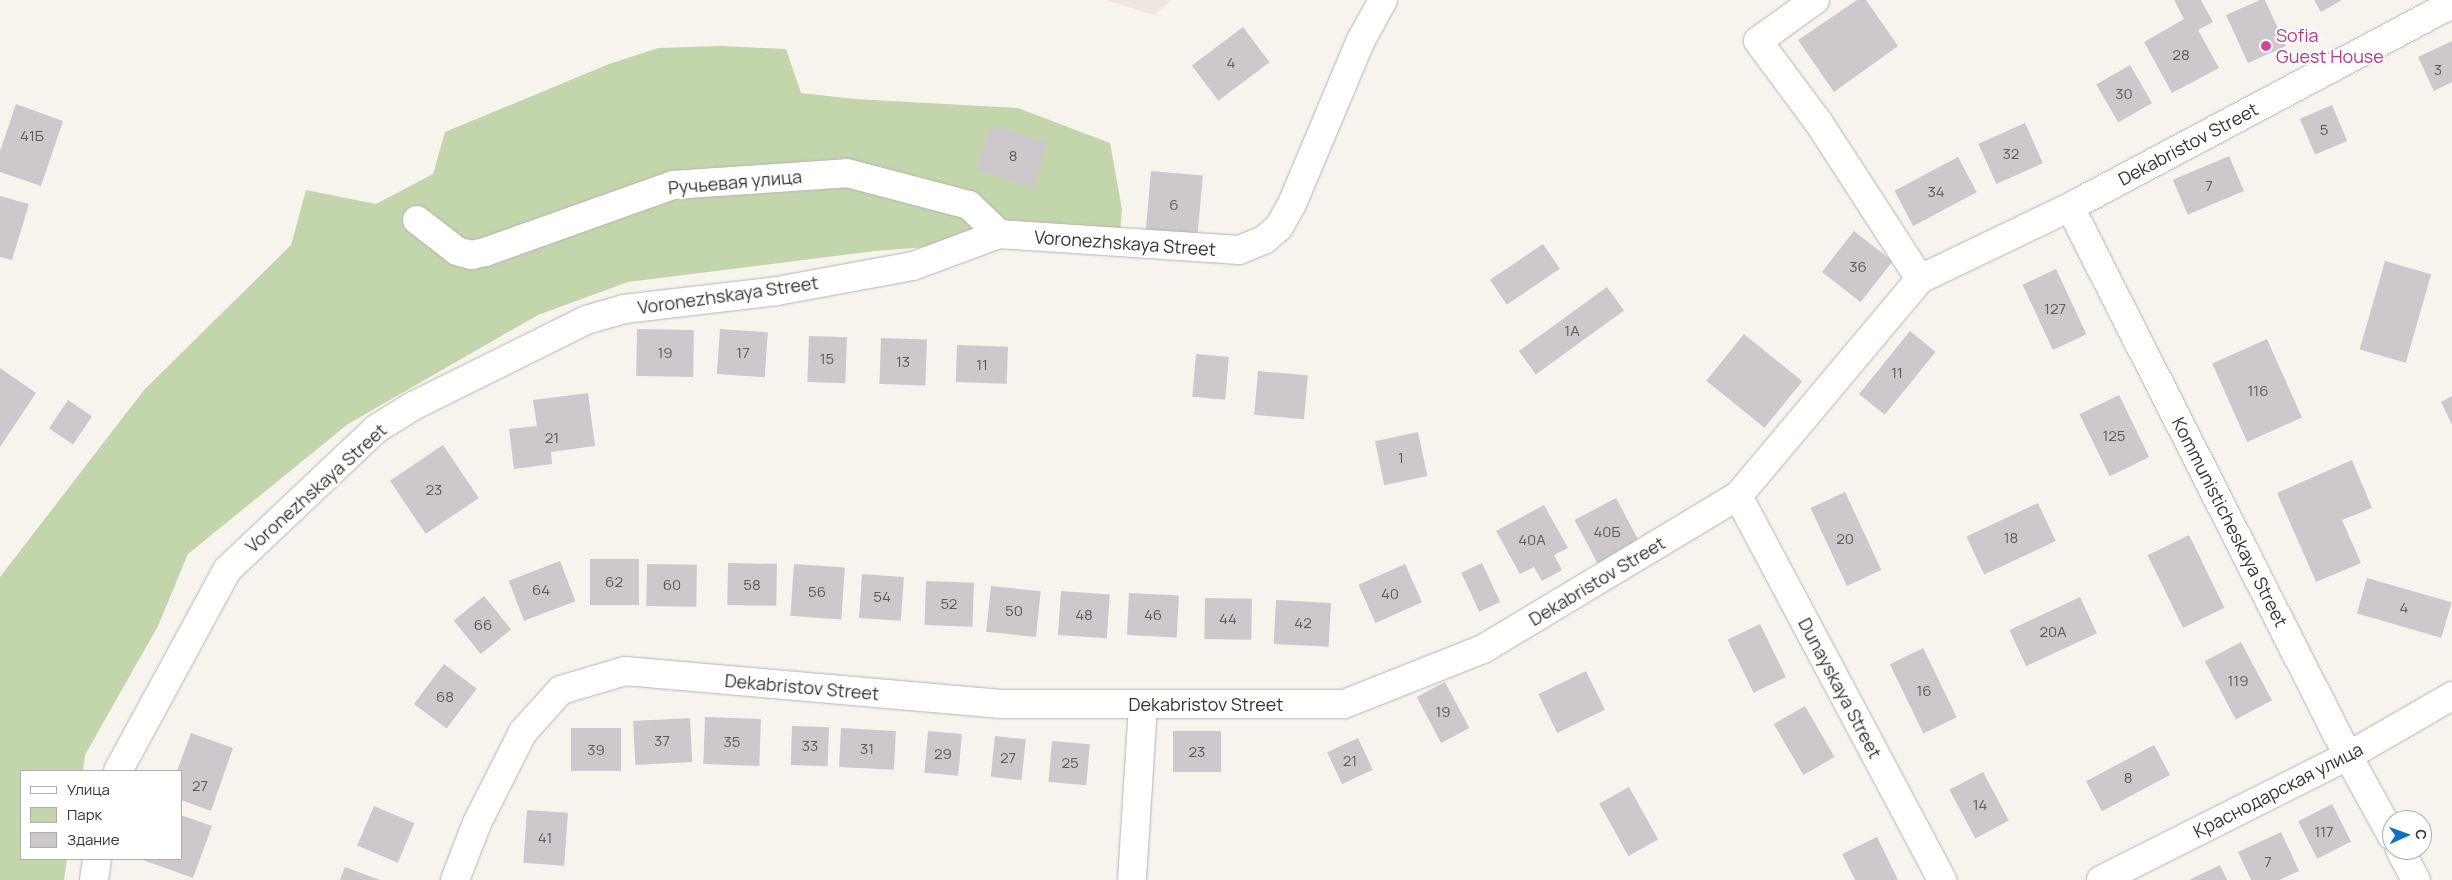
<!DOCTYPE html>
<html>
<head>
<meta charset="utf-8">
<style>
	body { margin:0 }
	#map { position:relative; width:2452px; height:880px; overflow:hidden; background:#f7f4ee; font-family:Manrope,sans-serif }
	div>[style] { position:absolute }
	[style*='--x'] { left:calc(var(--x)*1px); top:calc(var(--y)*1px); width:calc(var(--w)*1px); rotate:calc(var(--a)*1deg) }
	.built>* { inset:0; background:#efe7db }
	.green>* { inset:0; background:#c3d6ab }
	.building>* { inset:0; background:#cec8cc; transform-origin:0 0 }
	.roads { filter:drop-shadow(0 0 1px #b6b3ae) drop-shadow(0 0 1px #b6b3ae) }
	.minor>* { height:28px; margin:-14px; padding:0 14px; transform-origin:14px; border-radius:14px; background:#fff }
	.dots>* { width:14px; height:14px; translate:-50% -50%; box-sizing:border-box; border:2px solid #fff; border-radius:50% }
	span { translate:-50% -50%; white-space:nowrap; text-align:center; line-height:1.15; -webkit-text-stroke:4px #fff; paint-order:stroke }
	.number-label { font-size:15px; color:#5d5a59 }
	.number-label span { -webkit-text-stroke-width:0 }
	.hotel-label { font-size:18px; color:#b23c85 }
	.left { translate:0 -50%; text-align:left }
	.street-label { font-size:18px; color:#373533 }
	.legend { position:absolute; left:20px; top:770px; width:162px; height:90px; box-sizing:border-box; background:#fff; border:1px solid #afaead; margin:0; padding:6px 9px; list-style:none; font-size:15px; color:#373533 }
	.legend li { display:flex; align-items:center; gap:10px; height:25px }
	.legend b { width:25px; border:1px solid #afaead }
	.north { position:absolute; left:2382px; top:810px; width:50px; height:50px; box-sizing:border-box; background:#fff; border:1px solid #afaead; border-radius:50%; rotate:88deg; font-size:14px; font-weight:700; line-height:20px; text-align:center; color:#373533 }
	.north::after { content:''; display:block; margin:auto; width:18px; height:22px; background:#0b73be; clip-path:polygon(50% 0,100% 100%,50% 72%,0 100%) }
</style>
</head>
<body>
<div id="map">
	<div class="built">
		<div style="clip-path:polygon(1106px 0,1171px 0,1154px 15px)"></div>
	</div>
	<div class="green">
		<div style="clip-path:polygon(721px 46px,786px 49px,801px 93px,855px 99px,1018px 108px,1110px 143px,1122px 209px,1120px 232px,875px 251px,628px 282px,538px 315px,348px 424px,188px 554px,158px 626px,85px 755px,83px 771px,21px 771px,21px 859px,67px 859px,64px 880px,0 880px,0 577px,144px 390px,291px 245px,306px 190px,376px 204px,433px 174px,445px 132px,609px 64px,658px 48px)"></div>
	</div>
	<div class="building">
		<div style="clip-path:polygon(1857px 0,1866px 0,1898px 46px,1834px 92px,1798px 40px)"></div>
		<div style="clip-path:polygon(2174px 0,2201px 0,2213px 22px,2198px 30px,2219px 68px,2172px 93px,2144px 42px,2184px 19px)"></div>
		<div style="clip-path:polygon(2260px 0,2265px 0,2286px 46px,2248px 63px,2226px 15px)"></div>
		<div style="clip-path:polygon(2314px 0,2342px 0,2321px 12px)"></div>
		<div style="left:1243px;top:27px;width:44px;height:64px;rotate:53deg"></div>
		<div style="clip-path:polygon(2452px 41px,2452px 82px,2434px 91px,2418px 57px)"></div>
		<div style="left:2130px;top:65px;width:44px;height:39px;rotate:60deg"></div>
		<div style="clip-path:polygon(16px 104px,63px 121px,41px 186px,0 172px,0 151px)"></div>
		<div style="left:2332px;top:105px;width:39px;height:35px;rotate:67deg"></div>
		<div style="left:2025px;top:123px;width:44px;height:51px;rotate:66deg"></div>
		<div style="left:991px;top:125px;width:59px;height:47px;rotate:17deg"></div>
		<div style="left:2229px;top:156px;width:38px;height:61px;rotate:67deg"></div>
		<div style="left:1958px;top:157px;width:40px;height:72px;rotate:62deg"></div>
		<div style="left:1151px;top:171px;width:52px;height:63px;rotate:5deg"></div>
		<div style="clip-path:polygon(0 196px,29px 204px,12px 260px,0 257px)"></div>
		<div style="left:1854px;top:231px;width:49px;height:52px;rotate:38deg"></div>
		<div style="left:1543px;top:244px;width:30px;height:64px;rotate:56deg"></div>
		<div style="left:2385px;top:261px;width:48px;height:92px;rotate:16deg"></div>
		<div style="left:2056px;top:269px;width:72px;height:37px;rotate:65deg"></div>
		<div style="left:1607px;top:287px;width:29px;height:109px;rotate:54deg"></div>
		<div style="left:637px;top:329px;width:57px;height:47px;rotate:1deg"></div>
		<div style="left:720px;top:329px;width:48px;height:45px;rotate:4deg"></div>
		<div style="left:1910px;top:331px;width:33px;height:81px;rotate:39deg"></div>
		<div style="left:1744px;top:334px;width:75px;height:60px;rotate:39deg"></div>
		<div style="left:809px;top:336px;width:38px;height:46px;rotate:2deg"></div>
		<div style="left:881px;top:338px;width:46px;height:46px;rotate:2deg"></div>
		<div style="left:2267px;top:339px;width:86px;height:60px;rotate:66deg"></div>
		<div style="left:957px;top:345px;width:51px;height:37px;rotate:2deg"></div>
		<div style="left:1196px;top:354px;width:33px;height:43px;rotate:5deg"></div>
		<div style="clip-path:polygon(0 368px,36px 393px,0 447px)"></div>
		<div style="left:1258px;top:371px;width:50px;height:44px;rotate:5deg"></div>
		<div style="clip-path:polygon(588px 393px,595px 446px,551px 452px,552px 464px,514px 469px,509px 429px,537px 426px,533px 400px)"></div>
		<div style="left:2119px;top:395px;width:69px;height:44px;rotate:64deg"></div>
		<div style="clip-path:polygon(2452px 396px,2452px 425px,2441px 402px)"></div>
		<div style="left:68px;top:400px;width:29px;height:34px;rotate:34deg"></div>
		<div style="left:1418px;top:432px;width:45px;height:44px;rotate:78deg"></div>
		<div style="left:443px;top:445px;width:64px;height:64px;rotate:56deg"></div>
		<div style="clip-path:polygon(2352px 460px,2372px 508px,2342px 520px,2361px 563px,2316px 582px,2277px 493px)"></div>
		<div style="left:1845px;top:492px;width:86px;height:38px;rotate:65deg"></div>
		<div style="left:1616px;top:498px;width:52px;height:47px;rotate:62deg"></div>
		<div style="left:2038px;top:503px;width:42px;height:79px;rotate:65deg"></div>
		<div style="clip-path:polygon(1544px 505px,1568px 548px,1554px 555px,1562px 570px,1542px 581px,1534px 567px,1520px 574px,1496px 531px)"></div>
		<div style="left:2189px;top:535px;width:81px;height:46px;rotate:64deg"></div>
		<div style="left:590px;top:559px;width:49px;height:46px"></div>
		<div style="left:560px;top:561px;width:43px;height:55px;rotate:69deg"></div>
		<div style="left:728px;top:563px;width:49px;height:42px;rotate:1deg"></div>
		<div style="left:1482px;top:563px;width:43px;height:23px;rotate:65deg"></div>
		<div style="left:647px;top:564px;width:50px;height:42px;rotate:1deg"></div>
		<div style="left:794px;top:564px;width:51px;height:52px;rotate:4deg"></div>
		<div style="left:1405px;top:564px;width:42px;height:51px;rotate:66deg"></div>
		<div style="left:862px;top:574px;width:42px;height:44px;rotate:4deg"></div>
		<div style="left:2367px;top:578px;width:88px;height:37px;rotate:16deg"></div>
		<div style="left:926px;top:581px;width:48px;height:44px;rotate:2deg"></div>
		<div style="left:991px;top:586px;width:50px;height:46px;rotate:6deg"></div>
		<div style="left:1061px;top:591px;width:49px;height:44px;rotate:4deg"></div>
		<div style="left:1129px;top:593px;width:50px;height:42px;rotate:3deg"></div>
		<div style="left:484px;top:596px;width:43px;height:39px;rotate:51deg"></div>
		<div style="left:2080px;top:597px;width:40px;height:78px;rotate:65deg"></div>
		<div style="left:1205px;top:598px;width:47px;height:41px;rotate:1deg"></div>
		<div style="left:1276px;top:600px;width:55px;height:44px;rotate:3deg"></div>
		<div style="left:1760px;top:624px;width:59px;height:36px;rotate:64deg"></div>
		<div style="left:2241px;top:642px;width:66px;height:41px;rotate:62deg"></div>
		<div style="left:1923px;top:648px;width:77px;height:37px;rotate:64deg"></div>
		<div style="left:444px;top:664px;width:41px;height:50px;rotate:37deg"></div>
		<div style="left:1586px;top:671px;width:43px;height:53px;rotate:64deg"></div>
		<div style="left:1445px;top:682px;width:52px;height:32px;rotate:62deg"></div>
		<div style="left:1805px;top:706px;width:59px;height:36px;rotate:60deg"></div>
		<div style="left:705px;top:717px;width:56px;height:47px;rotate:2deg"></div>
		<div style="left:690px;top:718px;width:44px;height:57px;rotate:87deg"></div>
		<div style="left:792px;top:726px;width:37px;height:39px;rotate:2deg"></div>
		<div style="left:621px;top:728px;width:43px;height:50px;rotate:90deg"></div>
		<div style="left:841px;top:728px;width:55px;height:39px;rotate:3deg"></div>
		<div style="left:928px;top:731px;width:34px;height:42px;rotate:5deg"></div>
		<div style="left:1173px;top:731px;width:48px;height:41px"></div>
		<div style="clip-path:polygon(191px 733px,233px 748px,211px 811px,181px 800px,181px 771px,177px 771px)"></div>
		<div style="left:995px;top:736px;width:31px;height:41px;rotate:6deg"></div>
		<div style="left:1358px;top:738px;width:35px;height:34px;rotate:65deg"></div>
		<div style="left:1052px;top:741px;width:38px;height:41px;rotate:5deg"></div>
		<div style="left:2154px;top:745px;width:34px;height:77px;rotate:62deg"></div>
		<div style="left:1983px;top:772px;width:55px;height:38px;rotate:62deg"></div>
		<div style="left:1629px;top:787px;width:60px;height:34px;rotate:61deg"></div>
		<div style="left:2332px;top:804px;width:42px;height:38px;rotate:63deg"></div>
		<div style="left:374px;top:806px;width:44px;height:43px;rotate:23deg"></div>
		<div style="left:527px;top:810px;width:41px;height:53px;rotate:4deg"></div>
		<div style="clip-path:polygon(181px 815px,212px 826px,193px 878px,140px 859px,181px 859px)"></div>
		<div style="clip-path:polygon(2281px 832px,2299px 871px,2279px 880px,2251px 880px,2238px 852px)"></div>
		<div style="clip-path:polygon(1877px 837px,1898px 880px,1855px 880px,1842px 854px)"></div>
		<div style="clip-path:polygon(2220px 865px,2227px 880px,2189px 880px)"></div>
		<div style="clip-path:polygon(345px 867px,380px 880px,340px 880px)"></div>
	</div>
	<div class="roads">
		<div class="minor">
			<div style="--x:1815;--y:0;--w:70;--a:144.3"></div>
			<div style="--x:1758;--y:41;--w:102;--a:53.4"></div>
			<div style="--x:1819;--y:123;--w:186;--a:57.1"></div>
			<div style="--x:2070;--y:207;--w:615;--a:63.14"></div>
			<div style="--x:2348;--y:756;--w:91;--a:61.2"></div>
			<div style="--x:417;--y:220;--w:51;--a:37.8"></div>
			<div style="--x:457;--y:251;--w:15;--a:16"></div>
			<div style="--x:471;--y:255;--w:14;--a:-12"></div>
			<div style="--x:485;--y:252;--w:200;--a:-19.6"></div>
			<div style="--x:673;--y:185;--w:174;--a:-3.9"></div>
			<div style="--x:847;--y:173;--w:126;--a:14.7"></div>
			<div style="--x:969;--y:205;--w:42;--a:44"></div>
			<div style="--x:1738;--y:496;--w:435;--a:62"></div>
			<div style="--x:118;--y:771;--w:229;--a:-61.5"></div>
			<div style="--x:227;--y:570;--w:205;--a:-43.4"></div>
			<div style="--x:376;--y:429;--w:44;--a:-31.9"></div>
			<div style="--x:413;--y:406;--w:193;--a:-26.4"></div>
			<div style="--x:586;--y:320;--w:40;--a:-16"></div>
			<div style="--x:624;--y:309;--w:154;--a:-6.7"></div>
			<div style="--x:777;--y:291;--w:138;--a:-10.4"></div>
			<div style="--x:913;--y:266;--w:92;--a:-20.4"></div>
			<div style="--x:999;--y:234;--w:241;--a:3.8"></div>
			<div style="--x:1239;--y:250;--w:27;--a:-22"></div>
			<div style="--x:1264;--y:240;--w:20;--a:-41"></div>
			<div style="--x:1279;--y:227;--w:26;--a:-61"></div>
			<div style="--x:1292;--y:204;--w:176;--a:-67.2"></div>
			<div style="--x:1360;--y:42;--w:48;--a:-61.3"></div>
			<div style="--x:2400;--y:850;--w:34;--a:62"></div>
			<div style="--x:94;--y:880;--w:21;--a:-82"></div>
			<div style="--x:455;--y:880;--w:61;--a:-68.9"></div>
			<div style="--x:477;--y:823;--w:102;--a:-63.2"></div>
			<div style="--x:523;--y:732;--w:57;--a:-47.9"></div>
			<div style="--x:561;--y:690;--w:67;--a:-16.5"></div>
			<div style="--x:625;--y:671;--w:375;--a:5"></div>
			<div style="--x:999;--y:704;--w:345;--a:0"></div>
			<div style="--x:1344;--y:704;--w:149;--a:-21.6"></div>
			<div style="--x:1483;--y:649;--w:297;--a:-31"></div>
			<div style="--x:1738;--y:496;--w:283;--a:-50"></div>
			<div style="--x:1920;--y:279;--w:166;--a:-25.6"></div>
			<div style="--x:2070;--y:207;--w:433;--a:-28"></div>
			<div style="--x:1132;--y:880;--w:176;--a:-86.4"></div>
			<div style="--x:2101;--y:880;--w:276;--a:-26.7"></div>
			<div style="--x:2348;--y:756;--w:120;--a:-30"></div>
		</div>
	</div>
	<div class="dots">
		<div style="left:2266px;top:46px;background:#d1479c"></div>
	</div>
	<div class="number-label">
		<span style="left:2181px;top:55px">28</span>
		<span style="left:1231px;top:63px">4</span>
		<span style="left:2438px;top:70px">3</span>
		<span style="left:2124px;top:94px">30</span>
		<span style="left:2324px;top:130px">5</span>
		<span style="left:32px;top:136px">41Б</span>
		<span style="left:2011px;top:154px">32</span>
		<span style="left:1013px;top:156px">8</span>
		<span style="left:2209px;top:186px">7</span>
		<span style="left:1936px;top:192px">34</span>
		<span style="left:1174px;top:205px">6</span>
		<span style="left:1858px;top:267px">36</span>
		<span style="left:2055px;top:309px">127</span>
		<span style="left:1572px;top:331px">1А</span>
		<span style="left:665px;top:353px">19</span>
		<span style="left:743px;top:353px">17</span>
		<span style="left:827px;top:359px">15</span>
		<span style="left:903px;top:362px">13</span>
		<span style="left:982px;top:365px">11</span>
		<span style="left:1897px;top:373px">11</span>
		<span style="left:2258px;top:391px">116</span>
		<span style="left:2114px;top:436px">125</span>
		<span style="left:552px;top:438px">21</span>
		<span style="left:1401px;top:458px">1</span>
		<span style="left:434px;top:490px">23</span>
		<span style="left:1607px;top:532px">40Б</span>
		<span style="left:2011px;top:538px">18</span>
		<span style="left:1845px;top:539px">20</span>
		<span style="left:1532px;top:540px">40А</span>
		<span style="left:614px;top:582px">62</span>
		<span style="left:672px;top:585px">60</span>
		<span style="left:752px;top:585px">58</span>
		<span style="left:541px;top:590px">64</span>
		<span style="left:817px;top:592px">56</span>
		<span style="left:1390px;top:594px">40</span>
		<span style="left:882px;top:597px">54</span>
		<span style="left:949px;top:604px">52</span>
		<span style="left:2404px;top:608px">4</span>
		<span style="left:1014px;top:611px">50</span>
		<span style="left:1084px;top:615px">48</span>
		<span style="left:1153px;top:615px">46</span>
		<span style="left:1228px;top:619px">44</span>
		<span style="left:1303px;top:623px">42</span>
		<span style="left:483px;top:625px">66</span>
		<span style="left:2053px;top:632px">20А</span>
		<span style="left:2238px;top:681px">119</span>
		<span style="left:1924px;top:691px">16</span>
		<span style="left:445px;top:697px">68</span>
		<span style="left:1443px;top:712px">19</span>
		<span style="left:662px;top:741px">37</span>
		<span style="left:732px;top:742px">35</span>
		<span style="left:810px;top:746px">33</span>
		<span style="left:867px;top:749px">31</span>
		<span style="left:596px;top:750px">39</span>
		<span style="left:1197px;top:752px">23</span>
		<span style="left:943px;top:754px">29</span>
		<span style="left:1008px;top:758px">27</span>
		<span style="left:1350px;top:761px">21</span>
		<span style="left:1070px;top:763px">25</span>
		<span style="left:2128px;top:778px">8</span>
		<span style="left:200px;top:786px">27</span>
		<span style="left:1980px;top:805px">14</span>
		<span style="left:2324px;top:832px">117</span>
		<span style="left:545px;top:838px">41</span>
		<span style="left:2268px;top:862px">7</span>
	</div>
	<div class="hotel-label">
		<span class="left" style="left:2276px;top:46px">Sofia<br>Guest House</span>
	</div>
	<div class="street-label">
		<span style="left:2188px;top:144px;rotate:-28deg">Dekabristov Street</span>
		<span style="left:735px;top:182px;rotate:-5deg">Ручьевая улица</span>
		<span style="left:1125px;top:243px;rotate:4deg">Voronezhskaya Street</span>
		<span style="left:728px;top:295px;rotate:-8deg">Voronezhskaya Street</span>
		<span style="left:316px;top:488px;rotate:-42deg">Voronezhskaya Street</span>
		<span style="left:2230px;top:522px;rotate:63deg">Kommunisticheskaya Street</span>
		<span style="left:1597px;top:581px;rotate:-31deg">Dekabristov Street</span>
		<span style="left:802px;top:687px;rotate:5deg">Dekabristov Street</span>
		<span style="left:1840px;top:688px;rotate:62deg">Dunayskaya Street</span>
		<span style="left:1206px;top:704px">Dekabristov Street</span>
		<span style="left:2278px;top:790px;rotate:-27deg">Краснодарская улица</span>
	</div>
	<ul class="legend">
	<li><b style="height:6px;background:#fff"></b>Улица</li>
	<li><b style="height:14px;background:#c3d6ab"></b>Парк</li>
	<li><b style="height:14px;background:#cec8cc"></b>Здание</li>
	</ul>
	<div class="north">С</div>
</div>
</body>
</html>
